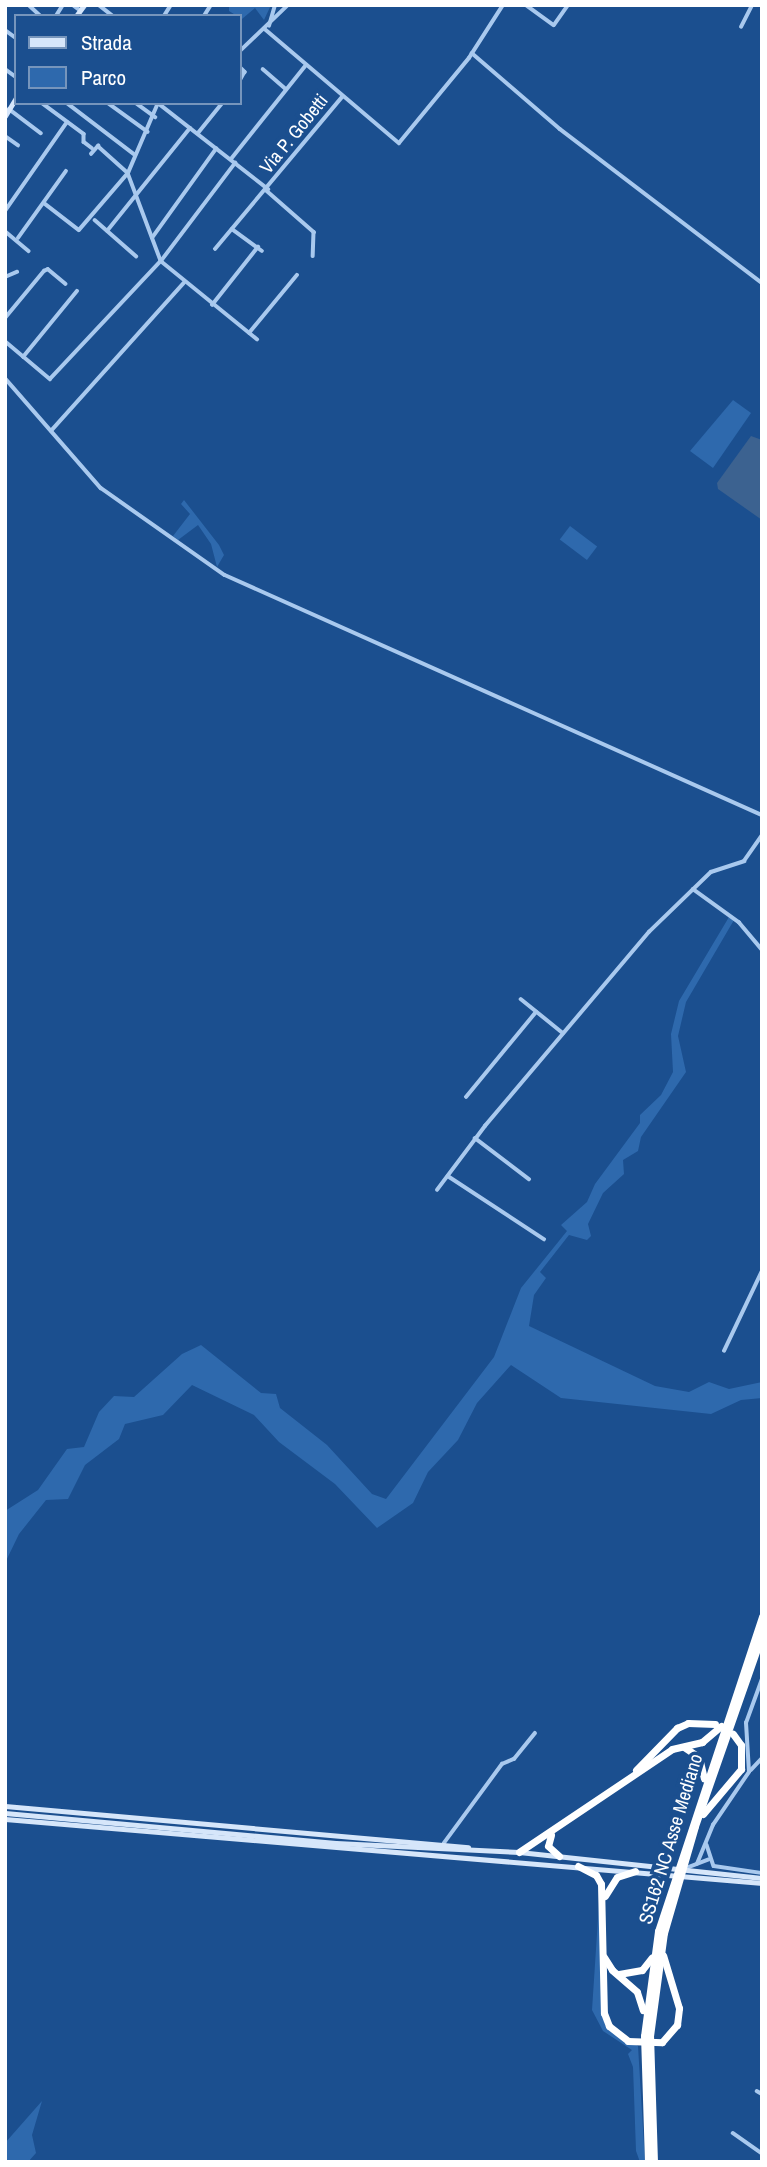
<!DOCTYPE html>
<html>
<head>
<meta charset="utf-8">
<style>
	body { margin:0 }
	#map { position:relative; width:767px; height:2167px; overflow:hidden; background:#1b4f8f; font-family:"Archivo Narrow",sans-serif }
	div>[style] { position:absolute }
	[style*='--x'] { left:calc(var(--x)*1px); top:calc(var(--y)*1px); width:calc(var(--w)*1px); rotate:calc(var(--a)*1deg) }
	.green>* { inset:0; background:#2e69ad; transform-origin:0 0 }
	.water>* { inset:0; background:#3c6290 }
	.street>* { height:3.5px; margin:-1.75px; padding:0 1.75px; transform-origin:1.75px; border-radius:1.75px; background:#a9c9ee }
	.secondary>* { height:5px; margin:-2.5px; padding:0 2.5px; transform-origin:2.5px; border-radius:2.5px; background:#d6e6fa }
	.highway>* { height:7px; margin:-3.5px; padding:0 3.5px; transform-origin:3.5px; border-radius:3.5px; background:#fff }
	span { translate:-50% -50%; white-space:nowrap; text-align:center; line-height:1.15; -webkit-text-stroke:7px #1b4f8f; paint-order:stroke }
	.street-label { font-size:19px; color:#fff }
	.frame { position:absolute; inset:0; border:7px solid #fff; pointer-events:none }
	.legend { position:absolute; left:14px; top:14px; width:228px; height:91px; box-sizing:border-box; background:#1b4f8f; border:2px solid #7695bc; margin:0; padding:9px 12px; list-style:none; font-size:21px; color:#fff }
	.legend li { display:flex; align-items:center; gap:14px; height:35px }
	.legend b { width:35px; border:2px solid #7695bc }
</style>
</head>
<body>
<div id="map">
	<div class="green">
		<div style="clip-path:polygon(229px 5px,271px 5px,264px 20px,255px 8px,242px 19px,229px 11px)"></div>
		<div style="clip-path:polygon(733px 400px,751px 413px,713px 468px,690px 451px)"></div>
		<div style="clip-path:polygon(184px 500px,219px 545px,224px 555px,217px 567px,211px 544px,198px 525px,178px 540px,173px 536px,190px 514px,181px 504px)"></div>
		<div style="left:570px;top:526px;width:34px;height:17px;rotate:37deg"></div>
		<div style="clip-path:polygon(729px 917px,734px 920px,686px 1002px,678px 1036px,686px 1072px,641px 1137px,638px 1151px,623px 1160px,624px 1174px,603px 1193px,588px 1224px,591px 1236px,587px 1240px,569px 1235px,540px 1272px,546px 1278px,534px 1295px,529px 1326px,655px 1386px,689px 1392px,709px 1382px,729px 1389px,762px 1382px,762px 1398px,741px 1400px,711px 1414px,561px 1398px,511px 1365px,477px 1403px,458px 1440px,428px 1472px,413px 1503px,377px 1528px,335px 1484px,279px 1442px,254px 1415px,192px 1385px,163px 1415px,125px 1424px,119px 1439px,85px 1465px,68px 1499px,46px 1500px,19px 1534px,5px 1563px,5px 1511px,38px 1490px,67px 1449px,84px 1447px,99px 1412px,114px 1396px,134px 1397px,182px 1354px,201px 1345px,261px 1393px,276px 1394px,280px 1408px,327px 1445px,372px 1494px,386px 1499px,494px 1357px,521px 1288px,567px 1231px,561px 1225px,587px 1202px,595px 1184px,640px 1123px,640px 1115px,661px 1095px,673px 1072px,671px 1034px,679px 1001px)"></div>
		<div style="clip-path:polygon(600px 1888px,600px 1962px,610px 2030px,638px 2046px,645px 2162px,640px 2162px,636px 2151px,633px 2067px,628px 2054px,632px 2050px,603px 2031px,592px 2010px)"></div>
		<div style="clip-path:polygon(42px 2101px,32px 2135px,36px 2153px,28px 2162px,5px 2162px,5px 2143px)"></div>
	</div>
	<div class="water">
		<div style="clip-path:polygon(751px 436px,762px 440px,762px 520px,718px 489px,717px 483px)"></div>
	</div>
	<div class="street">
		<div style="--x:29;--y:5;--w:16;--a:43"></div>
		<div style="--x:73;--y:5;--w:9;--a:36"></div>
		<div style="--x:99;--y:5;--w:18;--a:38"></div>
		<div style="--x:526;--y:5;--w:34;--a:36"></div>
		<div style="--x:554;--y:25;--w:24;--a:-55"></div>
		<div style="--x:56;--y:16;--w:13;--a:-58"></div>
		<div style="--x:164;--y:16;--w:13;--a:-58"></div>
		<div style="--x:204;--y:16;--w:13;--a:-58"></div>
		<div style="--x:269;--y:26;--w:22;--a:-74"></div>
		<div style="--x:741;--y:27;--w:25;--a:-63"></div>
		<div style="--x:265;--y:29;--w:176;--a:40.4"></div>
		<div style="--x:399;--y:143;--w:110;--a:-50.5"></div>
		<div style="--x:469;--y:58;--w:63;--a:-57.3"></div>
		<div style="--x:5;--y:30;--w:14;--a:36"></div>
		<div style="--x:240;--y:51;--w:66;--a:-43.8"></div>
		<div style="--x:472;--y:53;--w:116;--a:40.8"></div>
		<div style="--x:560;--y:129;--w:254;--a:37.3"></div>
		<div style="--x:240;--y:67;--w:7;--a:45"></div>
		<div style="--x:245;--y:72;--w:10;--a:119"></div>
		<div style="--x:5;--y:69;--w:14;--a:36"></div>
		<div style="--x:263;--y:69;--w:30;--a:41"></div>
		<div style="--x:42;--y:103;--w:52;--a:36.4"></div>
		<div style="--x:84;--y:134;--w:8;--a:90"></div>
		<div style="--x:84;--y:142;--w:10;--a:37"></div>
		<div style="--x:67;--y:103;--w:84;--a:37.3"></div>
		<div style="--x:108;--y:103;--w:49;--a:35.9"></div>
		<div style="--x:136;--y:103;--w:24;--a:36"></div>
		<div style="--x:9;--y:109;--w:40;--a:37"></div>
		<div style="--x:198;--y:133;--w:38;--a:-51"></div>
		<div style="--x:5;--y:136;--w:16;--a:35"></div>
		<div style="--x:91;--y:154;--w:11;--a:-49"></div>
		<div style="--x:98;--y:146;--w:40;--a:42"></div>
		<div style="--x:128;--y:173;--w:94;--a:69.4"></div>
		<div style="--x:161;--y:261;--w:124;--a:39.1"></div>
		<div style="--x:231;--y:159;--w:120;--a:-51.4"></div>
		<div style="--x:266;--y:190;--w:64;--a:41.2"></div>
		<div style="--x:314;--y:232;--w:24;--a:92"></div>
		<div style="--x:44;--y:203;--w:44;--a:37.6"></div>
		<div style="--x:79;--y:230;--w:75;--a:-49.3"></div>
		<div style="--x:128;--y:173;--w:76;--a:-66.8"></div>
		<div style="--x:158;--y:103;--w:140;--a:38"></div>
		<div style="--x:5;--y:211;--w:108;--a:-55.1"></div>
		<div style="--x:95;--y:220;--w:55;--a:41.3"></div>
		<div style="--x:232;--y:229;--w:37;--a:36"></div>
		<div style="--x:5;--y:231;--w:31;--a:40"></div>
		<div style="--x:107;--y:231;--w:132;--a:-51.1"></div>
		<div style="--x:18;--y:238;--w:82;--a:-54.4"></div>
		<div style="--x:152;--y:238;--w:110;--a:-54.3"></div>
		<div style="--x:215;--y:249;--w:198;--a:-50.1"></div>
		<div style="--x:5;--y:277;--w:13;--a:-23"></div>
		<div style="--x:212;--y:305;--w:74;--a:-51.6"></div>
		<div style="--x:5;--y:318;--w:61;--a:-50.3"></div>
		<div style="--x:44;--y:271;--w:4;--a:-27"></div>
		<div style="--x:48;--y:269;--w:23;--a:40"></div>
		<div style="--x:249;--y:333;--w:75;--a:-50.4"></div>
		<div style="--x:5;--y:341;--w:59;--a:40.2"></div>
		<div style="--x:50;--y:379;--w:162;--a:-46.8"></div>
		<div style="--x:161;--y:261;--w:123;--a:-52.9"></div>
		<div style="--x:23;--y:357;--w:85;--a:-50.7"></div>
		<div style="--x:5;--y:378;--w:146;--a:48.9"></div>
		<div style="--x:101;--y:488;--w:151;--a:35.1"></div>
		<div style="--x:225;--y:575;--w:588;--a:24.08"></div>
		<div style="--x:51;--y:431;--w:199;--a:-48.1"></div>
		<div style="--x:693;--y:889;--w:57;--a:35.7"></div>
		<div style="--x:739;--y:922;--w:35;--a:50"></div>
		<div style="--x:521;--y:999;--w:54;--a:39"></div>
		<div style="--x:466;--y:1097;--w:110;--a:-50.5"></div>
		<div style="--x:475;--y:1138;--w:68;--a:37.2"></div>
		<div style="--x:448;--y:1176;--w:115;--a:33.3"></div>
		<div style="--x:437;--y:1190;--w:80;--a:-53.1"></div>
		<div style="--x:485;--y:1126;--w:254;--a:-49.8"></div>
		<div style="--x:649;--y:932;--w:86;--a:-44.1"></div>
		<div style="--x:711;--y:872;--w:35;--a:-18"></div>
		<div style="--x:744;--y:861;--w:32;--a:-55"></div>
		<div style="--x:724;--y:1351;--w:89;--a:-64.6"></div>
		<div style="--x:751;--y:1770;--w:16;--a:-47"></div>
		<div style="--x:444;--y:1843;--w:98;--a:-53.7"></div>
		<div style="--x:502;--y:1764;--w:13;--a:-23"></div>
		<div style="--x:514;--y:1759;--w:33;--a:-51"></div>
		<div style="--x:707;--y:1845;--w:22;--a:72"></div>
		<div style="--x:714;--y:1866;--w:49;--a:8.3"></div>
		<div style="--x:697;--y:1864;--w:42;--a:-67.7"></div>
		<div style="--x:713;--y:1825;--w:64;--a:-55.8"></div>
		<div style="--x:749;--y:1772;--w:49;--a:-93.5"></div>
		<div style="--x:746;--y:1723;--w:47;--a:-70"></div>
		<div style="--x:684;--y:1869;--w:26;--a:-21"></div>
		<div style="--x:757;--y:2091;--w:6;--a:31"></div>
		<div style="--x:733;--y:2133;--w:35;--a:35"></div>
	</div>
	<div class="secondary">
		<div style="--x:76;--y:16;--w:14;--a:-54"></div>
		<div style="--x:5;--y:116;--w:21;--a:-59"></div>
		<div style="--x:5;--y:1806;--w:465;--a:5.1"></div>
		<div style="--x:5;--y:1813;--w:332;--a:5.2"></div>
		<div style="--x:336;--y:1843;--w:183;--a:2.8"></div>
		<div style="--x:519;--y:1852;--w:244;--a:6.1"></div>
		<div style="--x:5;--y:1819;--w:760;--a:4.83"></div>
	</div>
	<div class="highway">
		<div style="--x:684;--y:1747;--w:18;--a:34"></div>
		<div style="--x:699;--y:1757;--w:22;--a:77"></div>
		<div style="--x:636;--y:1770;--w:59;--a:-45.7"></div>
		<div style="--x:677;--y:1728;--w:12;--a:-24"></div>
		<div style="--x:688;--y:1723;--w:27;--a:2"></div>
		<div style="--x:703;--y:1814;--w:59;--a:-49.8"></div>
		<div style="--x:741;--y:1769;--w:24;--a:-90"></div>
		<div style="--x:741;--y:1745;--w:14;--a:-126"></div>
		<div style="--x:551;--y:1835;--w:11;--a:105"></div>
		<div style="--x:548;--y:1846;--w:15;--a:42"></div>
		<div style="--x:519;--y:1852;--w:184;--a:-33.9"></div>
		<div style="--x:672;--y:1749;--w:31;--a:-13"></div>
		<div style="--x:702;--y:1742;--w:25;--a:-40"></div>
		<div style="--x:578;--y:1866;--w:20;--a:27"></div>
		<div style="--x:596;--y:1875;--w:10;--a:61"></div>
		<div style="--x:601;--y:1884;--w:129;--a:88.7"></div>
		<div style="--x:604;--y:2013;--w:14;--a:69"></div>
		<div style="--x:609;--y:2026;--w:24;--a:38"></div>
		<div style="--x:628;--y:2041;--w:34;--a:2"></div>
		<div style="--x:662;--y:2042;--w:23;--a:-49"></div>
		<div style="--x:677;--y:2025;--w:17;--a:-83"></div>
		<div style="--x:679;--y:2008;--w:55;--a:-106.8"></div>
		<div style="--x:605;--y:1896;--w:22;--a:-58"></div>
		<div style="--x:617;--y:1877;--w:19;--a:-18"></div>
		<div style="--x:604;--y:1957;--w:15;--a:58"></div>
		<div style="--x:612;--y:1970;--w:33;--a:41"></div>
		<div style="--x:637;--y:1992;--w:19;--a:72"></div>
		<div style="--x:619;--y:1974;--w:23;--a:-10"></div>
		<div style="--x:642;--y:1970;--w:16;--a:-52"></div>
		<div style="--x:648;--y:2162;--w:126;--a:-91.8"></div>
		<div style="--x:644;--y:2036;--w:106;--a:-82.4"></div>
		<div style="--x:658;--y:1931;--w:332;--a:-71.7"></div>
		<div style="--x:654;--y:2162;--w:126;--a:-91.8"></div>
		<div style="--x:650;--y:2036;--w:104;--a:-82.3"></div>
		<div style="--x:664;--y:1933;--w:111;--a:-73.8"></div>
		<div style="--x:695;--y:1826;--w:202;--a:-70.7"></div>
	</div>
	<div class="street-label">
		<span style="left:294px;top:134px;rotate:-51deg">Via P. Gobetti</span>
		<span style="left:671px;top:1839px;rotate:-73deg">SS162 NC Asse Mediano</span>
	</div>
	<div class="frame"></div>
	<ul class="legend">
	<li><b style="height:9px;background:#d6e6fa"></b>Strada</li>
	<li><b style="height:19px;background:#2e69ad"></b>Parco</li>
	</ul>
</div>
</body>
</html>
